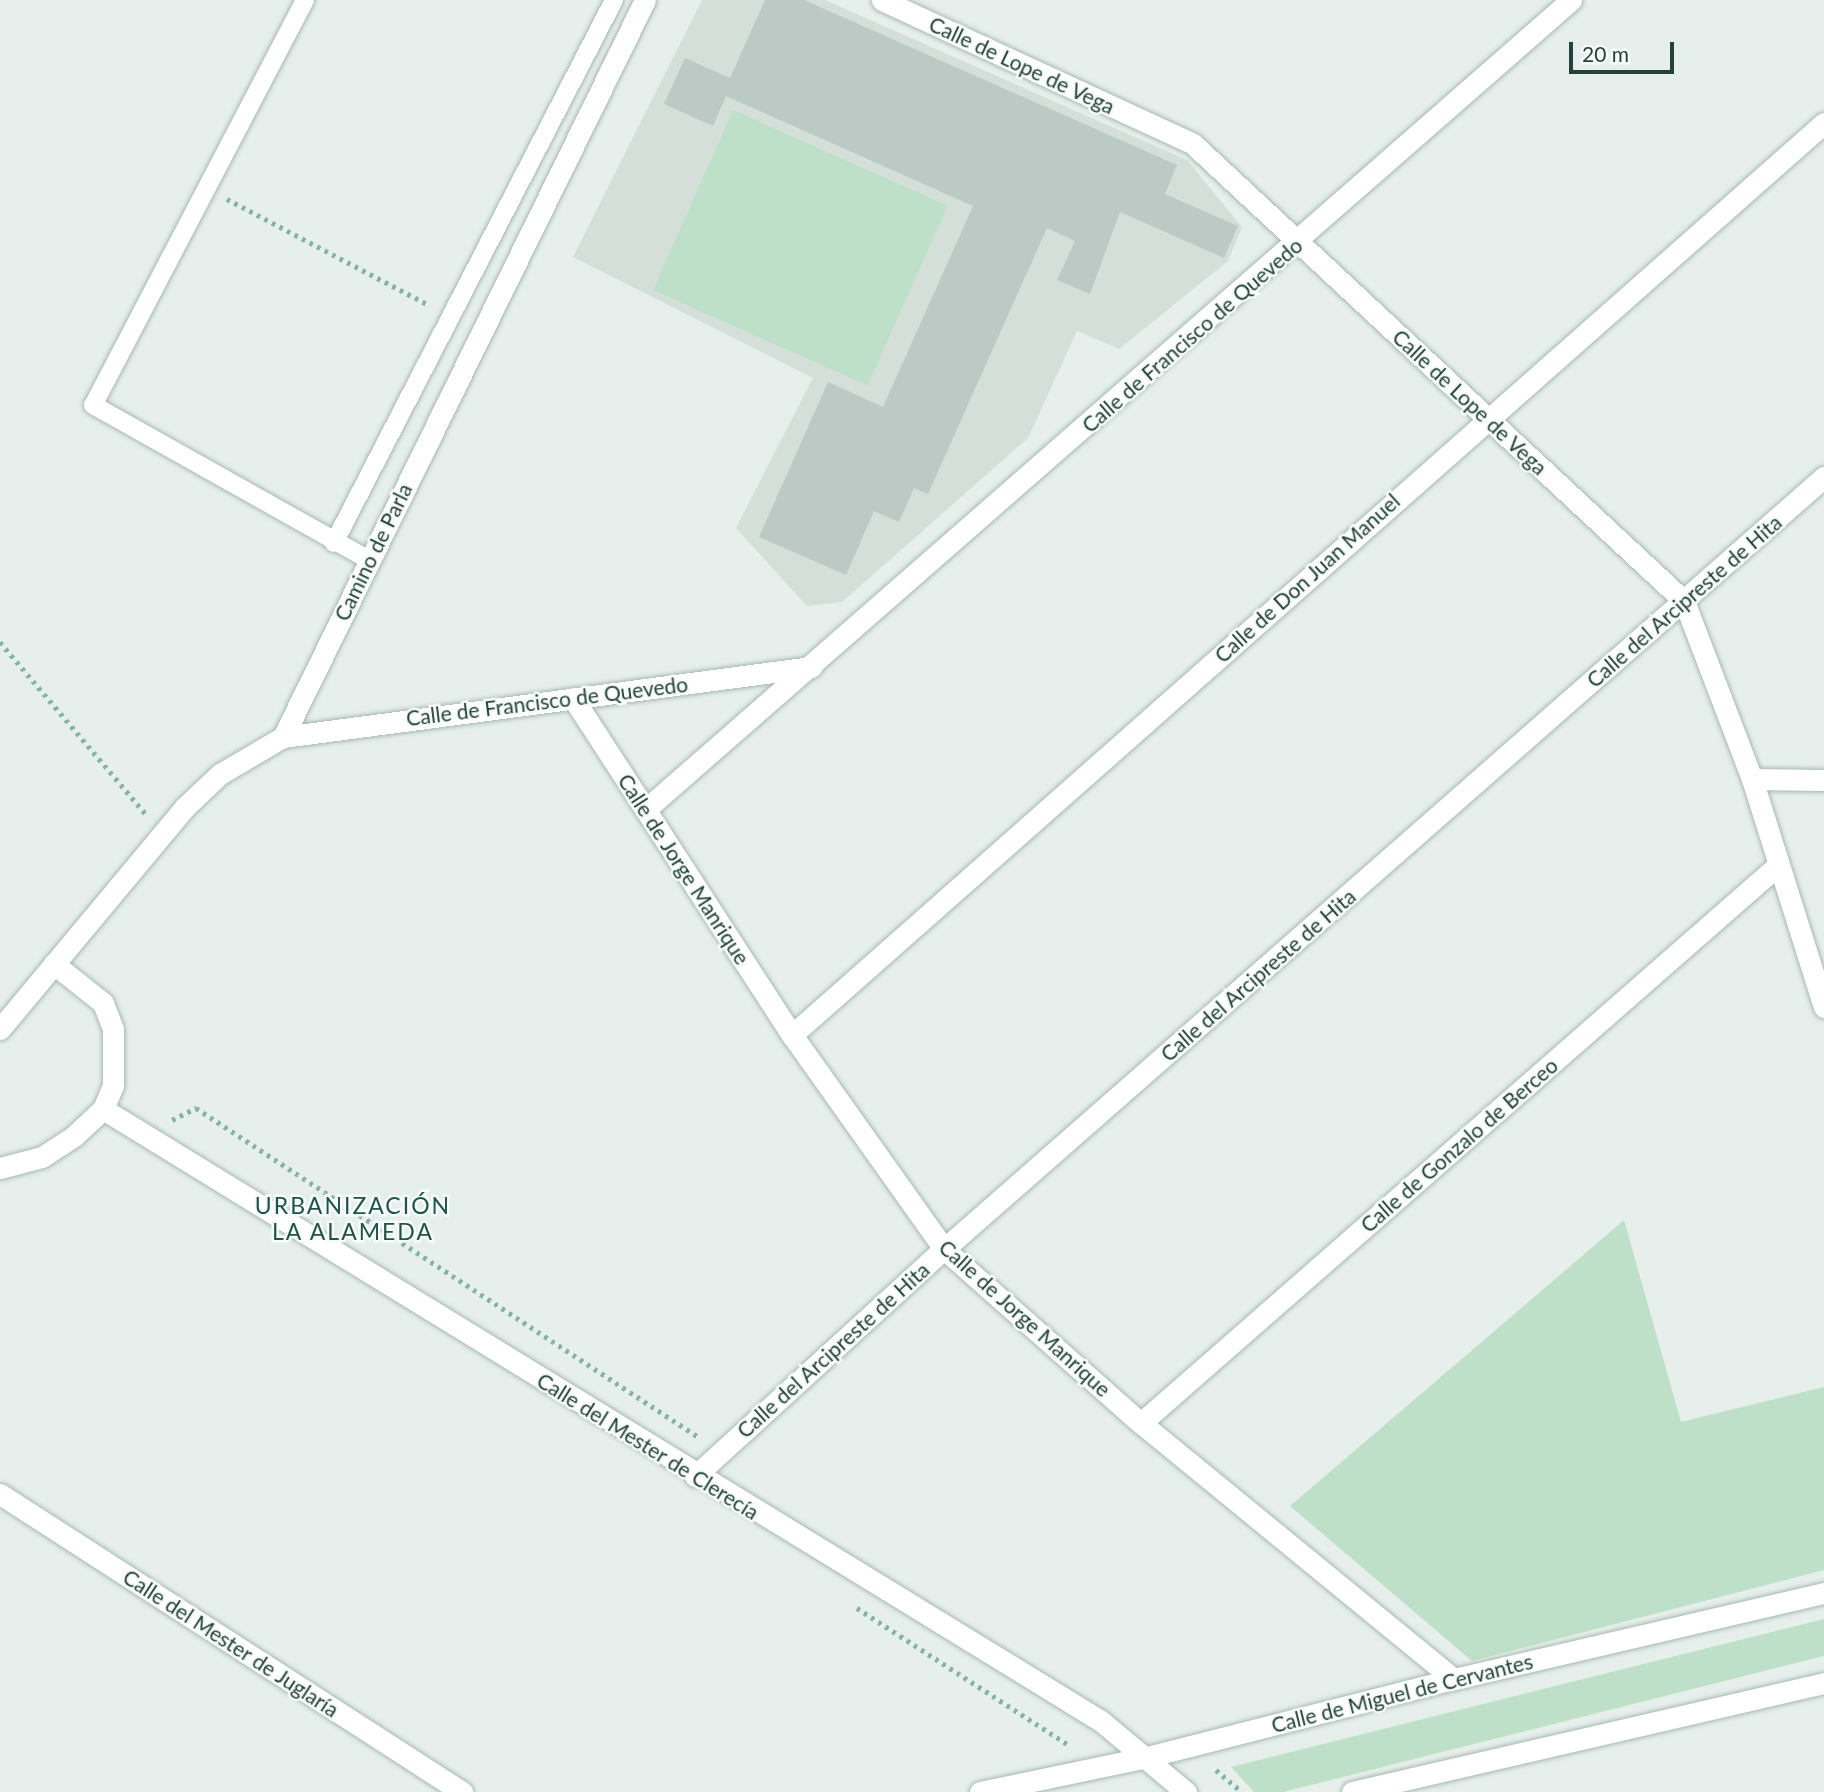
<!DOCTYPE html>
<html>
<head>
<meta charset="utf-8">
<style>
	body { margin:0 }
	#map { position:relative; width:1824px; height:1792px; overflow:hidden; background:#e6efeb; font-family:Lato,sans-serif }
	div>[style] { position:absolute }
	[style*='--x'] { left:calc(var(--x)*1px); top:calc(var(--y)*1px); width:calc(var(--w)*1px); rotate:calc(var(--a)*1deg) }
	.built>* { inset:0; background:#d4dfda }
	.green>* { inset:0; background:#bfe0c8; transform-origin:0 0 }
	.building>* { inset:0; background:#bbcac4 }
	.path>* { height:4.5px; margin-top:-2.25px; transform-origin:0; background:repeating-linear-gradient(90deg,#86b3a5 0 3.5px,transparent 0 8.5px) }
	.roads { filter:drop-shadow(0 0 2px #a8b8b2) drop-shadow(0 0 2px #a8b8b2) }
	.service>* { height:18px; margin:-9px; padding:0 9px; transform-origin:9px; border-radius:9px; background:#fff }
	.minor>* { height:21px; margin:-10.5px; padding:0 10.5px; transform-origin:10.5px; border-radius:10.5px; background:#fff }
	span { translate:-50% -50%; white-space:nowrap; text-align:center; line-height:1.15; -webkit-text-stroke:5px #f7fbf9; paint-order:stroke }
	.street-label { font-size:21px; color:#24423a }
	.neighbourhood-label { font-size:23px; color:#1f5548; letter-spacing:2px }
	.scale { position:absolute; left:1569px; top:42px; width:105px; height:32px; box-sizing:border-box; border:4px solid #24423a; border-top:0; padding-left:9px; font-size:21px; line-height:24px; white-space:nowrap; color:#24423a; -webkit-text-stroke:5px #f7fbf9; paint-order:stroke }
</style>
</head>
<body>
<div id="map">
	<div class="built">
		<div style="clip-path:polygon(702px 0,825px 0,1187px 160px,1242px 227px,1228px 261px,1119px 349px,1077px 331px,1028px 438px,842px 602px,807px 606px,736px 528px,813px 378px,573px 257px)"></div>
	</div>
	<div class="green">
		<div style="left:733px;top:110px;width:235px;height:197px;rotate:24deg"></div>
		<div style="clip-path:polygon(1624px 1220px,1681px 1422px,1824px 1387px,1824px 1570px,1472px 1661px,1290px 1506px)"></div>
		<div style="clip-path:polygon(1824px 1619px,1824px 1656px,1283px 1792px,1254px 1792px,1231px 1767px)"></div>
	</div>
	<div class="building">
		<div style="clip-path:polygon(765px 0,804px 0,1177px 165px,1165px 194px,1238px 226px,1224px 258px,1120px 212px,1090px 294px,1057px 280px,1075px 241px,1047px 228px,928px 494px,914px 488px,899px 522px,874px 511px,846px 575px,759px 537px,828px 382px,883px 407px,973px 206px,726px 96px,713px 126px,664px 104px,685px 58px,730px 78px)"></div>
	</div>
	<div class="path">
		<div style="--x:227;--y:199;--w:226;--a:27.7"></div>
		<div style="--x:0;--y:642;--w:226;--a:49.7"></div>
		<div style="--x:172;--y:1120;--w:27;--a:-27"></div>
		<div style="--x:196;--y:1108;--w:599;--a:33.21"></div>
		<div style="--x:857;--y:1608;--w:250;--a:32.9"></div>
		<div style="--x:1216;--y:1770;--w:34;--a:40"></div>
	</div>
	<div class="roads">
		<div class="service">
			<div style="--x:305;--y:0;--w:457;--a:117.6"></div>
			<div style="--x:93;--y:405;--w:317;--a:29.3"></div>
			<div style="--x:334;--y:543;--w:611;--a:-62.72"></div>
		</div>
		<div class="minor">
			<div style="--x:882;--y:0;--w:343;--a:24.8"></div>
			<div style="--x:1193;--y:144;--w:671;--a:42.95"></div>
			<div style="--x:1684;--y:601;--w:191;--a:69.1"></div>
			<div style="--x:1752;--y:779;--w:239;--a:72.5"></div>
			<div style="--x:573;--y:698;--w:402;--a:57"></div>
			<div style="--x:792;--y:1035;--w:262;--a:54.6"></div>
			<div style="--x:944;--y:1249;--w:263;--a:41.5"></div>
			<div style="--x:1141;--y:1423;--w:404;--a:39.3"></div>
			<div style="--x:283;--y:737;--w:533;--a:-7.55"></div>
			<div style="--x:1752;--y:779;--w:72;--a:0.8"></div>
			<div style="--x:646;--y:809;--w:1229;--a:-41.17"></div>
			<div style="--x:0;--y:1029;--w:288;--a:-50.2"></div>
			<div style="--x:184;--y:808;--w:50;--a:-43.4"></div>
			<div style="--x:220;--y:774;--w:73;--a:-30.4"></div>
			<div style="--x:283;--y:737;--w:821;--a:-63.84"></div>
			<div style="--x:792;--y:1035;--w:1377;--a:-41.47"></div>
			<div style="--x:103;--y:1109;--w:1171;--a:31.52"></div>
			<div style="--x:1101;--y:1721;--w:111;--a:39.9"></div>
			<div style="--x:0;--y:1168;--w:43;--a:-14.7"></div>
			<div style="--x:42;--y:1157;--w:38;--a:-33"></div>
			<div style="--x:74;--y:1136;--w:40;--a:-43"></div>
			<div style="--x:103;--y:1109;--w:26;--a:-67"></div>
			<div style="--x:113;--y:1085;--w:56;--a:-90"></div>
			<div style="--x:113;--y:1029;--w:28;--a:-111"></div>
			<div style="--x:103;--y:1003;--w:63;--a:-141.5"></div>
			<div style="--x:1141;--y:1423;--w:845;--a:-41.21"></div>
			<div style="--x:695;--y:1476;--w:337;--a:-42.4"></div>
			<div style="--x:944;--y:1249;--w:1171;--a:-41.26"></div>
			<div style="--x:0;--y:1494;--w:550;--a:32.82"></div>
			<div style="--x:980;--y:1792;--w:171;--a:-11.8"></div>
			<div style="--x:1147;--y:1757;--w:317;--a:-14.3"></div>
			<div style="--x:1454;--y:1679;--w:380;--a:-13.1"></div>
			<div style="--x:1352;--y:1792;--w:484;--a:-13"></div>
		</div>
	</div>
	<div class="street-label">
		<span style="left:1022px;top:65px;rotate:25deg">Calle de Lope de Vega</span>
		<span style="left:1192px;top:335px;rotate:-41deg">Calle de Francisco de Quevedo</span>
		<span style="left:1470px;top:402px;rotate:43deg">Calle de Lope de Vega</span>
		<span style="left:373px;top:552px;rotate:-64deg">Camino de Parla</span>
		<span style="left:1307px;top:578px;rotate:-42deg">Calle de Don Juan Manuel</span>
		<span style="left:1684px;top:601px;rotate:-41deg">Calle del Arcipreste de Hita</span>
		<span style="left:547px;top:701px;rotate:-7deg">Calle de Francisco de Quevedo</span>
		<span style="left:684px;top:869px;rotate:57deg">Calle de Jorge Manrique</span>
		<span style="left:1258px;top:975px;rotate:-41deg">Calle del Arcipreste de Hita</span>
		<span style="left:1459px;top:1145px;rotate:-41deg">Calle de Gonzalo de Berceo</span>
		<span style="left:1025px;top:1318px;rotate:42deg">Calle de Jorge Manrique</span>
		<span style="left:833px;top:1350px;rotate:-42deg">Calle del Arcipreste de Hita</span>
		<span style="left:648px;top:1446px;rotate:32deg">Calle del Mester de Clerecía</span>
		<span style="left:231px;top:1643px;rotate:33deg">Calle del Mester de Juglaría</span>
		<span style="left:1402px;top:1693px;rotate:-14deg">Calle de Miguel de Cervantes</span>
	</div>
	<div class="neighbourhood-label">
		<span style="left:353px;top:1218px">URBANIZACIÓN<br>LA ALAMEDA</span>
	</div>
	<div class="scale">20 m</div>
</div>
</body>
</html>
